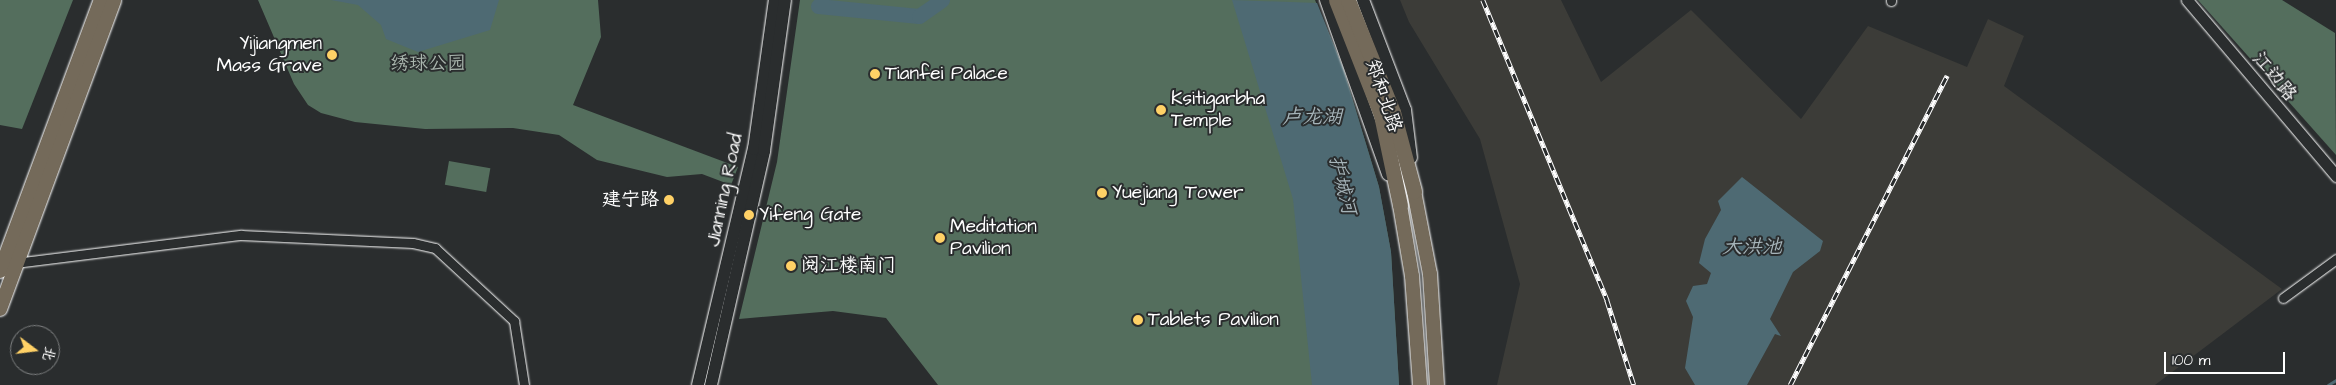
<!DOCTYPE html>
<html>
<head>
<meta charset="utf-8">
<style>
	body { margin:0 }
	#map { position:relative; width:2336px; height:385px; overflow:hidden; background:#2a2d2e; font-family:"Architects Daughter","LXGW WenKai TC",sans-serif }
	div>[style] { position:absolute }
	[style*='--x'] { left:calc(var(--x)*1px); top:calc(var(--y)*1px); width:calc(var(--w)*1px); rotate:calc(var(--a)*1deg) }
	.built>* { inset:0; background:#3c3c38 }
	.green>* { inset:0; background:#546e5d; transform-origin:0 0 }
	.water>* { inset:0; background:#4e6a73 }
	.stream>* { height:2.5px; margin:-1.25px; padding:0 1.25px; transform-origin:1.25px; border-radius:1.25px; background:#4e6a73 }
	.river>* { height:15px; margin:-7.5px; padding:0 7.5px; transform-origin:7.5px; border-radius:7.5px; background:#4e6a73 }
	.roads { filter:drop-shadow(0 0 1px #fff) drop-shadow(0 0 1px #fff) }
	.minor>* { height:9px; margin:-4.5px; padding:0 4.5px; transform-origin:4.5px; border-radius:4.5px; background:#2a2d2e }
	.tertiary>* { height:11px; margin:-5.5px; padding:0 5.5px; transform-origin:5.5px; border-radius:5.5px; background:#2a2d2e }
	.secondary>* { height:12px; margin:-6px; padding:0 6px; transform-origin:6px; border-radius:6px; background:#2a2d2e }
	.primary>* { height:14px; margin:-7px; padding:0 7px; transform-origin:7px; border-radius:7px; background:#746a5a }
	.trunk>* { height:15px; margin:-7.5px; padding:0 7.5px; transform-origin:7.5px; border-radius:7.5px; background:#746a5a }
	.rail>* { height:4.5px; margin-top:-2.25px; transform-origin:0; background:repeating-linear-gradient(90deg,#2a2d2e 0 8px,#fff 0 16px); box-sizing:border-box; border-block:1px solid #fff }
	.dots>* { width:14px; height:14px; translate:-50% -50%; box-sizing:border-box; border:2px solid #2a2d2e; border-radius:50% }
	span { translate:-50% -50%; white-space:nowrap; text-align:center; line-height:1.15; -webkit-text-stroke:4px #2a2d2e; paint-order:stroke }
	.poi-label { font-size:19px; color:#fff }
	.right { translate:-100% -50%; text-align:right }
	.left { translate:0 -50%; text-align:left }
	.park-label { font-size:19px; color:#aab6ae }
	.street-label { font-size:19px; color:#fff }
	.water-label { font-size:20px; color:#a6b4b9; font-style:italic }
	.north { position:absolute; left:10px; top:325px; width:50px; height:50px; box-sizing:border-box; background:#2a2d2e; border:1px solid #7f8182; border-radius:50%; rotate:105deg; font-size:14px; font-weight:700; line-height:20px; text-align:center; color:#fff }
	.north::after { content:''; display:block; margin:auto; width:18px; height:22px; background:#ffd166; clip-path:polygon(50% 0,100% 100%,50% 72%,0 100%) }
	.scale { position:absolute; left:2164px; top:352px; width:121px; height:22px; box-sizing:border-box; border:2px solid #fff; border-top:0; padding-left:6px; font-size:15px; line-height:18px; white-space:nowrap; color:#fff; -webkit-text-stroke:4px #2a2d2e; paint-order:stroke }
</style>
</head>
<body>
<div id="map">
	<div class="built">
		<div style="clip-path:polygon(1400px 0,1561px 0,1601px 82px,1691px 10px,1801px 119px,1868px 26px,1967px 67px,1988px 19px,2024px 36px,2004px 86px,2282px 289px,2155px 385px,1497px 385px,1520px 284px,1480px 139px,1409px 22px)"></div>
	</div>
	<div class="green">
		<div style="clip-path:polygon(0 0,73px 0,22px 129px,0 125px)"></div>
		<div style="clip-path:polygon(258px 0,598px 0,601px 37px,573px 105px,738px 167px,731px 185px,702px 174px,667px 177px,597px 160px,559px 135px,513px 128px,425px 129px,355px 122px,321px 113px,308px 105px,294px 84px)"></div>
		<div style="clip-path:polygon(800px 0,1315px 0,1343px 68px,1379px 187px,1391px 252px,1399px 385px,938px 385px,886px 318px,833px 311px,739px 319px,777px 162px)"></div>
		<div style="clip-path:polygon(2198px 0,2282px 0,2335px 33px,2336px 155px)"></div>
		<div style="left:449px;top:161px;width:42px;height:24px;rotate:10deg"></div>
	</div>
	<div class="water">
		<div style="clip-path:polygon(331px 0,499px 0,490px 30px,418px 52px,386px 39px,381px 25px,358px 5px)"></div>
		<div style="clip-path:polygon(1232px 0,1317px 3px,1343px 68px,1379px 187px,1391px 252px,1399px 385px,1312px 385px,1293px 199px)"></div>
		<div style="clip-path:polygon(1742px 177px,1823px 241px,1820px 251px,1793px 272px,1770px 319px,1781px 336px,1775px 334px,1747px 385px,1695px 385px,1685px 368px,1693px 317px,1686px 301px,1693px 286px,1707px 284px,1711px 273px,1699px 263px,1705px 239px,1721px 210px,1718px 201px)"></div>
	</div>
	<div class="stream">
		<div style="--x:2328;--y:385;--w:9;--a:-32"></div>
	</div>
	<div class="river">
		<div style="--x:818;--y:6;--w:101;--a:5.7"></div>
		<div style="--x:919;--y:16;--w:28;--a:-35"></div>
	</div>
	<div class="roads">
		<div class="minor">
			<div style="--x:1891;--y:1;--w:1;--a:-90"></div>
			<div style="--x:15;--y:263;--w:228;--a:-7.1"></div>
			<div style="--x:241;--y:235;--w:172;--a:2.7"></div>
			<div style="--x:413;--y:243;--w:23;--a:13"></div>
			<div style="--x:435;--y:248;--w:108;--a:42.7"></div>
			<div style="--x:514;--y:321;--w:65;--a:81.1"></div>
			<div style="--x:2283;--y:298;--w:66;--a:-36.3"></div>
		</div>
		<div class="tertiary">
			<div style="--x:2187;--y:0;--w:231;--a:49.7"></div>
		</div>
		<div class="secondary">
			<div style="--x:1326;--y:0;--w:185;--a:70.4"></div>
			<div style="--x:1363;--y:0;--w:118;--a:69.1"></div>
			<div style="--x:1405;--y:110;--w:48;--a:82.9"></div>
			<div style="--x:698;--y:385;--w:243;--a:-76.7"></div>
			<div style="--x:754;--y:149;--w:150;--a:-82"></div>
			<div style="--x:711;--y:385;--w:240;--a:-77.2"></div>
			<div style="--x:764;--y:151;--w:152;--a:-82.1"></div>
		</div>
		<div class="primary">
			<div style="--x:1414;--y:191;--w:85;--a:79.1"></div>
			<div style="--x:1430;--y:274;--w:111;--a:86.4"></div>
			<div style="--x:1400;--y:205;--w:72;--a:80.4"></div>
			<div style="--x:1412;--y:276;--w:109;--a:85.8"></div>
			<div style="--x:0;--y:271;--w:289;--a:-69.6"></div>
			<div style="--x:0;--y:309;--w:329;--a:-69.7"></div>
		</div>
		<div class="trunk">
			<div style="--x:1336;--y:0;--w:123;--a:68.6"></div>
			<div style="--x:1381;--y:115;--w:92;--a:78.1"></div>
			<div style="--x:1348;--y:0;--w:121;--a:68.1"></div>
			<div style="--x:1393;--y:112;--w:82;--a:75.1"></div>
		</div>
	</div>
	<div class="rail">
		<div style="--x:1483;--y:0;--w:325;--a:67.5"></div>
		<div style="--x:1607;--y:300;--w:89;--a:72.4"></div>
		<div style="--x:1790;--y:385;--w:347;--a:-63.1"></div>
	</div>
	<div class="dots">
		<div style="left:332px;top:55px;background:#ffd166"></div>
		<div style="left:875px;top:74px;background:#ffd166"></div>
		<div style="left:1161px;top:110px;background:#ffd166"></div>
		<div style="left:1102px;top:193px;background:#ffd166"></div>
		<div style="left:669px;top:200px;background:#ffd166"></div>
		<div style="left:749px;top:215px;background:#ffd166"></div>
		<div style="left:940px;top:238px;background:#ffd166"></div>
		<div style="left:791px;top:266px;background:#ffd166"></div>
		<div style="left:1138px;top:320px;background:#ffd166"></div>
	</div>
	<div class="poi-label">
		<span class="right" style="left:322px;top:55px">Yijiangmen<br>Mass Grave</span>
		<span class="left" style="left:885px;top:74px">Tianfei Palace</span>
		<span class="left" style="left:1171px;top:110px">Ksitigarbha<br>Temple</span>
		<span class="left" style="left:1112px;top:193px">Yuejiang Tower</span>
		<span class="right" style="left:659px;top:200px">建宁路</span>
		<span class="left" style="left:759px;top:215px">Yifeng Gate</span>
		<span class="left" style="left:950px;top:238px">Meditation<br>Pavilion</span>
		<span class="left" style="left:801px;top:266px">阅江楼南门</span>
		<span class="left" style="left:1148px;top:320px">Tablets Pavilion</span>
	</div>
	<div class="park-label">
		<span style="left:428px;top:64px">绣球公园</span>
	</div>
	<div class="street-label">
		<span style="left:2274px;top:77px;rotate:50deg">江边路</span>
		<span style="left:1383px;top:96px;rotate:71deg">郑和北路</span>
		<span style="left:725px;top:190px;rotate:-78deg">Jianning Road</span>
	</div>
	<div class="water-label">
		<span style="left:1312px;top:117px">卢龙湖</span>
		<span style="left:1342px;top:185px;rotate:76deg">护城河</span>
		<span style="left:1752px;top:247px">大洪池</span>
	</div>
	<div class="north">北</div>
	<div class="scale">100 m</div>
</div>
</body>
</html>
